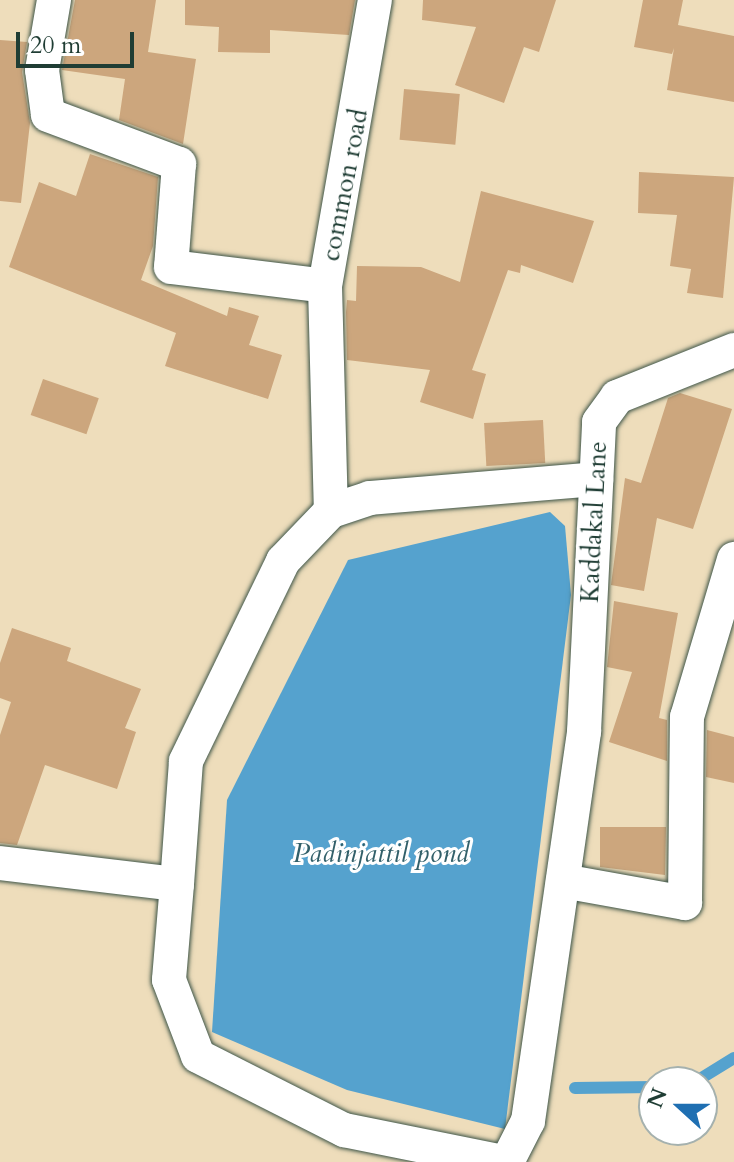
<!DOCTYPE html>
<html>
<head>
<meta charset="utf-8">
<style>
	body { margin:0 }
	#map { position:relative; width:734px; height:1162px; overflow:hidden; background:#edb; font-family:Cardo,serif }
	div>[style] { position:absolute }
	[style*='--x'] { left:calc(var(--x)*1px); top:calc(var(--y)*1px); width:calc(var(--w)*1px); rotate:calc(var(--a)*1deg) }
	.water>* { inset:0; background:#55a2ce }
	.stream>* { height:12px; margin:-6px; padding:0 6px; transform-origin:6px; border-radius:6px; background:#55a2ce }
	.building>* { inset:0; background:#cca67d; transform-origin:0 0 }
	.roads { filter:drop-shadow(0 0 2px #3e5548) drop-shadow(0 0 2px #3e5548) }
	.minor>* { height:34px; margin:-17px; padding:0 17px; transform-origin:17px; border-radius:17px; background:#fff }
	span { translate:-50% -50%; white-space:nowrap; text-align:center; line-height:1.15; -webkit-text-stroke:6px #fff; paint-order:stroke }
	.street-label { font-size:26px; color:#1f3d34 }
	.water-label { font-size:28px; color:#32606a; font-style:italic }
	.north { position:absolute; left:638px; top:1066px; width:80px; height:80px; box-sizing:border-box; background:#fff; border:2px solid #a5b1ae; border-radius:50%; rotate:291deg; font-size:22px; font-weight:700; line-height:32px; text-align:center; color:#1f3d34 }
	.north::after { content:''; display:block; margin:auto; width:28px; height:36px; background:#1f6fb2; clip-path:polygon(50% 0,100% 100%,50% 72%,0 100%) }
	.scale { position:absolute; left:16px; top:32px; width:118px; height:36px; box-sizing:border-box; border:4px solid #1f3d34; border-top:0; padding-left:10px; font-size:24px; line-height:28px; white-space:nowrap; color:#1f3d34; -webkit-text-stroke:6px #fff; paint-order:stroke }
</style>
</head>
<body>
<div id="map">
	<div class="water">
		<div style="clip-path:polygon(550px 512px,565px 526px,571px 595px,505px 1129px,347px 1090px,212px 1032px,227px 800px,348px 560px)"></div>
	</div>
	<div class="stream">
		<div style="--x:695;--y:1082;--w:46;--a:-31.6"></div>
		<div style="--x:575;--y:1088;--w:79;--a:-0.7"></div>
	</div>
	<div class="building">
		<div style="clip-path:polygon(75px 0,156px 0,148px 52px,196px 59px,183px 144px,119px 120px,125px 79px,62px 70px)"></div>
		<div style="clip-path:polygon(185px 0,355px 0,349px 35px,270px 30px,270px 53px,218px 52px,219px 27px,185px 25px)"></div>
		<div style="clip-path:polygon(423px 0,556px 0,539px 52px,524px 47px,504px 103px,455px 85px,476px 27px,422px 20px)"></div>
		<div style="clip-path:polygon(643px 0,683px 0,678px 25px,734px 36px,734px 102px,667px 90px,674px 48px,672px 54px,634px 47px)"></div>
		<div style="clip-path:polygon(0 40px,27px 42px,22px 72px,30px 123px,21px 203px,0 201px)"></div>
		<div style="left:404px;top:89px;width:56px;height:51px;rotate:5deg"></div>
		<div style="clip-path:polygon(90px 154px,158px 177px,153px 246px,141px 280px,227px 316px,229px 307px,259px 316px,249px 345px,282px 355px,268px 399px,165px 366px,176px 333px,9px 267px,39px 182px,76px 196px)"></div>
		<div style="clip-path:polygon(639px 172px,734px 177px,723px 298px,687px 293px,691px 269px,670px 266px,677px 215px,638px 213px)"></div>
		<div style="clip-path:polygon(481px 191px,594px 221px,573px 283px,521px 265px,520px 273px,508px 270px,472px 370px,486px 374px,473px 419px,420px 402px,430px 370px,347px 360px,346px 312px,347px 300px,356px 301px,357px 266px,421px 267px,460px 282px)"></div>
		<div style="left:43px;top:379px;width:59px;height:38px;rotate:19deg"></div>
		<div style="clip-path:polygon(680px 393px,732px 409px,693px 529px,657px 518px,644px 591px,611px 585px,625px 478px,641px 483px,668px 398px)"></div>
		<div style="left:543px;top:420px;width:43px;height:59px;rotate:87deg"></div>
		<div style="clip-path:polygon(614px 601px,678px 613px,659px 718px,667px 720px,667px 761px,609px 742px,632px 672px,607px 667px)"></div>
		<div style="clip-path:polygon(12px 628px,71px 648px,67px 661px,141px 689px,125px 728px,136px 732px,117px 789px,45px 765px,17px 845px,0 843px,0 735px,11px 702px,0 698px,0 663px)"></div>
		<div style="clip-path:polygon(707px 730px,734px 737px,734px 783px,706px 777px)"></div>
		<div style="clip-path:polygon(600px 827px,666px 827px,665px 875px,600px 867px)"></div>
	</div>
	<div class="roads">
		<div class="minor">
			<div style="--x:54;--y:0;--w:71;--a:99.7"></div>
			<div style="--x:42;--y:70;--w:45;--a:82.4"></div>
			<div style="--x:48;--y:115;--w:140;--a:20.5"></div>
			<div style="--x:179;--y:164;--w:103;--a:94.4"></div>
			<div style="--x:171;--y:267;--w:155;--a:7"></div>
			<div style="--x:325;--y:286;--w:290;--a:-80.1"></div>
			<div style="--x:325;--y:286;--w:225;--a:88.5"></div>
			<div style="--x:0;--y:863;--w:178;--a:6.8"></div>
			<div style="--x:177;--y:884;--w:96;--a:94.8"></div>
			<div style="--x:169;--y:980;--w:81;--a:69.1"></div>
			<div style="--x:198;--y:1056;--w:164;--a:26.9"></div>
			<div style="--x:344;--y:1130;--w:162;--a:11.4"></div>
			<div style="--x:563;--y:881;--w:124;--a:10.2"></div>
			<div style="--x:685;--y:903;--w:186;--a:-89.4"></div>
			<div style="--x:687;--y:717;--w:165;--a:-73.4"></div>
			<div style="--x:177;--y:884;--w:123;--a:-85.8"></div>
			<div style="--x:186;--y:761;--w:222;--a:-64.1"></div>
			<div style="--x:283;--y:561;--w:69;--a:-46.2"></div>
			<div style="--x:331;--y:511;--w:41;--a:-18.4"></div>
			<div style="--x:370;--y:498;--w:227;--a:-4.8"></div>
			<div style="--x:507;--y:1162;--w:46;--a:-62.9"></div>
			<div style="--x:528;--y:1121;--w:393;--a:-81.8"></div>
			<div style="--x:584;--y:732;--w:310;--a:-87.2"></div>
			<div style="--x:599;--y:422;--w:31;--a:-54"></div>
			<div style="--x:617;--y:397;--w:126;--a:-21.9"></div>
		</div>
	</div>
	<div class="street-label">
		<span style="left:345px;top:185px;rotate:-79deg">common road</span>
		<span style="left:594px;top:522px;rotate:-87deg">Kaddakal Lane</span>
	</div>
	<div class="water-label">
		<span style="left:381px;top:853px">Padinjattil pond</span>
	</div>
	<div class="north">N</div>
	<div class="scale">20 m</div>
</div>
</body>
</html>
